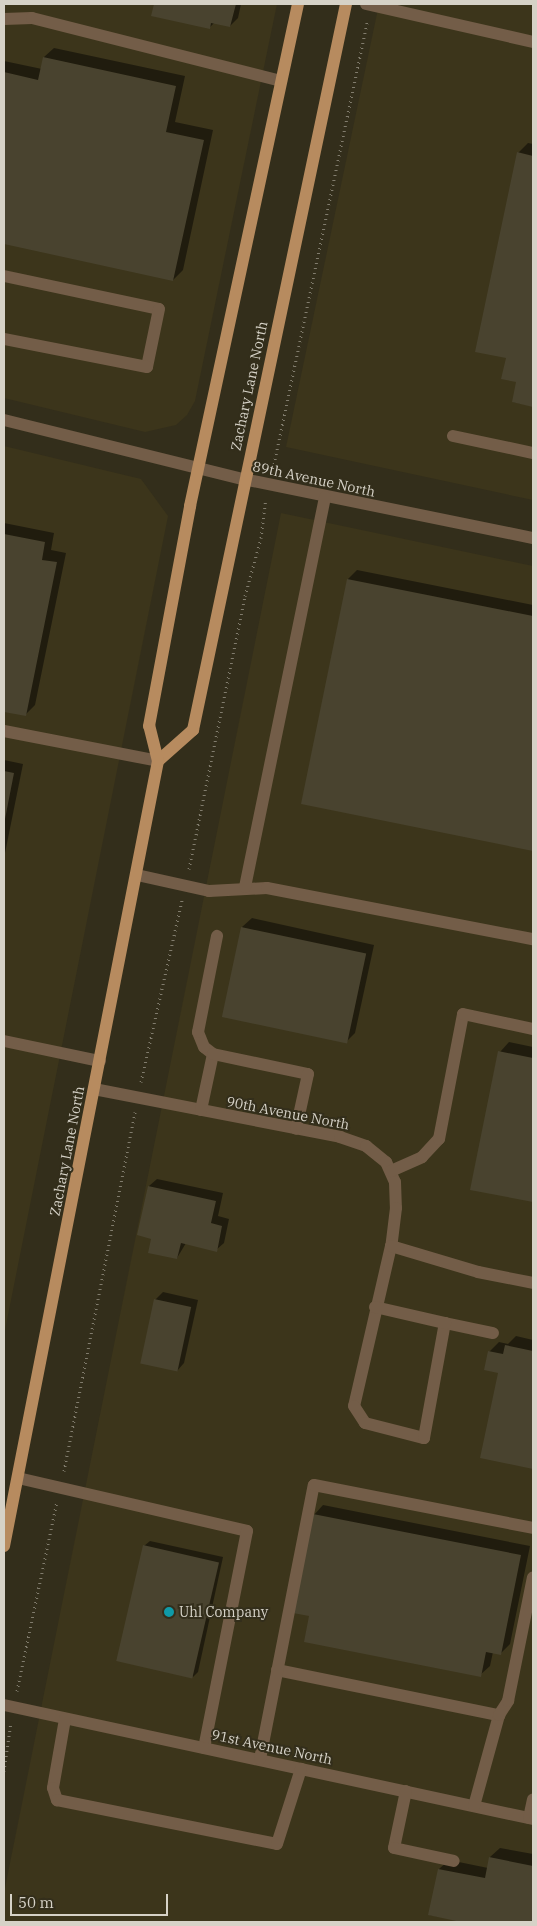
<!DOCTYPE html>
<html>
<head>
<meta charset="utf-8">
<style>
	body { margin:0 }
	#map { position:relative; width:537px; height:1926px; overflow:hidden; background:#332e1b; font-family:"IBM Plex Serif",serif }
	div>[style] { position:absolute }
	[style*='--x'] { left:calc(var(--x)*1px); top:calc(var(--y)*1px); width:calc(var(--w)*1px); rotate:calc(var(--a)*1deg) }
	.built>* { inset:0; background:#3c351b }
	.shadow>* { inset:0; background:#0007 }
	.building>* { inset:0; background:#49432f; transform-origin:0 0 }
	.path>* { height:3px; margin-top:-1.5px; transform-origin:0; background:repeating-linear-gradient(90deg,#817c6d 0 1px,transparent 0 5px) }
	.minor>* { height:12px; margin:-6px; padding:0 6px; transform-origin:6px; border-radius:6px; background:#735d48 }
	.major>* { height:12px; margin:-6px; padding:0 6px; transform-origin:6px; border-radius:6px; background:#b78b5f }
	.dots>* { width:14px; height:14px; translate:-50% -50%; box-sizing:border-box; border:2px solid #332e1b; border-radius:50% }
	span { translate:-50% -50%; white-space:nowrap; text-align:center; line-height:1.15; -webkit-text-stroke:4px #332e1b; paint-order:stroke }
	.street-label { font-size:14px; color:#d6d2c7 }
	.poi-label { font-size:14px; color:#d6d2c7 }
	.left { translate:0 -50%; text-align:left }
	.frame { position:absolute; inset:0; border:5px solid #d6d2c7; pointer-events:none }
	.scale { position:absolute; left:10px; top:1894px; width:158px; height:22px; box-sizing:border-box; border:2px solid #d6d2c7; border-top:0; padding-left:6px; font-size:15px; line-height:18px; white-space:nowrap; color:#d6d2c7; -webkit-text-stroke:4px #332e1b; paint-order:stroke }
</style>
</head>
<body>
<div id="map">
	<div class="built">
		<div style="clip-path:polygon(4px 4px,277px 4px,195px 401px,187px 415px,176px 425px,145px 432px,4px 398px)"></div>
		<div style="clip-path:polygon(379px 4px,533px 4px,533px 500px,286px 447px)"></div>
		<div style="clip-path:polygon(4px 446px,141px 479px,168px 516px,4px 1335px)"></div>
		<div style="clip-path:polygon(281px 513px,533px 566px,533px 1922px,4px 1922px,4px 1893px)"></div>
	</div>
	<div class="shadow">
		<div style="clip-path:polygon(155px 4px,241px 4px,238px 18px,230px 26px,215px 22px,209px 28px,153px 15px)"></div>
		<div style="clip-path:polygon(54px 48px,185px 76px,175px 122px,213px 130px,183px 270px,173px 280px,4px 243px,4px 61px,42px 69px,44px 57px)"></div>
		<div style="clip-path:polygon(528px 143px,533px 144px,533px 406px,513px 402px,517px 381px,507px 357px,518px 153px)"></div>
		<div style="clip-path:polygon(4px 523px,54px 533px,51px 550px,66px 553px,35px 705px,25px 715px,4px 710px)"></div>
		<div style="clip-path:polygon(357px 570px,533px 605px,533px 849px,303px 803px,348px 579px)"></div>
		<div style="clip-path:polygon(4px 760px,23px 764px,4px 858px)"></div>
		<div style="clip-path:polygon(252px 918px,374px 945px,355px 1033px,345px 1043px,242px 927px)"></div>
		<div style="clip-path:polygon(509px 1042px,533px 1047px,533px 1201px,472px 1189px,500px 1052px)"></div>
		<div style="clip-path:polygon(157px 1179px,223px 1193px,218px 1216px,229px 1219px,224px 1243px,216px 1250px,186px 1243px,177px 1258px,152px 1238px,149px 1186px)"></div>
		<div style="clip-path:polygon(163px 1292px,198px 1300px,184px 1363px,177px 1371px,155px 1300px)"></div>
		<div style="clip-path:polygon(516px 1336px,533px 1340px,533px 1468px,482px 1457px,499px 1372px,489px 1352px,499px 1342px,508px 1344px)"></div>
		<div style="clip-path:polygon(323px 1505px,530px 1546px,510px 1644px,501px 1653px,493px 1652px,490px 1666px,480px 1675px,311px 1615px,314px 1515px)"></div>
		<div style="clip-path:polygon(150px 1541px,223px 1557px,198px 1672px,193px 1677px,144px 1546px)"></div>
		<div style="clip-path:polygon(500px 1848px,533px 1854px,533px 1922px,467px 1922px,430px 1915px,439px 1869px,449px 1860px,488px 1868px,490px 1857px)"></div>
	</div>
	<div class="building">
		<div style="clip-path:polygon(154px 4px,236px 4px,230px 27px,211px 23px,210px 29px,151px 16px)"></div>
		<div style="clip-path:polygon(43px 57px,176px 86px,166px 132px,204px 140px,173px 281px,4px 244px,4px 72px,38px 80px)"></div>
		<div style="clip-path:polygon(517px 152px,533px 156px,533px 407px,512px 402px,516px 382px,501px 379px,506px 358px,475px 352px)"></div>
		<div style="clip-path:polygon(4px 534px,45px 542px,42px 560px,57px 562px,26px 716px,4px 712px)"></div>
		<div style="clip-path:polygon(347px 579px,533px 616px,533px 851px,301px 804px)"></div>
		<div style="clip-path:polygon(4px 771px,14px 773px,5px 819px,4px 819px)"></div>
		<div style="left:241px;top:927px;width:128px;height:92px;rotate:12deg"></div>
		<div style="clip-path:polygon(498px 1051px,533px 1058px,533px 1202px,470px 1190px)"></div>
		<div style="clip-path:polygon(148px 1186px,216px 1201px,211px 1223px,222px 1226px,217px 1252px,181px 1243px,177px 1259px,148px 1253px,151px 1239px,137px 1235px)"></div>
		<div style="left:154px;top:1299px;width:38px;height:66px;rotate:12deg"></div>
		<div style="clip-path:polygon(505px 1345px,533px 1351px,533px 1469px,480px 1458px,498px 1373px,484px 1370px,488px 1351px,503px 1354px)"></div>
		<div style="clip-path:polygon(313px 1514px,521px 1555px,501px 1655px,486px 1652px,481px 1677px,304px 1642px,309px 1616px,293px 1613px)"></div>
		<div style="left:143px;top:1545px;width:78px;height:119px;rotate:13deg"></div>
		<div style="clip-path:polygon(489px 1857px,533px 1866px,532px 1922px,461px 1922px,428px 1915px,438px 1869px,485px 1878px)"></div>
	</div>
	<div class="path">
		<div style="--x:273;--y:469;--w:459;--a:-78.1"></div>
		<div style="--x:189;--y:869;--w:279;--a:-78.4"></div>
		<div style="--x:245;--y:596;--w:60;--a:-74.6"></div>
		<div style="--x:261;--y:538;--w:39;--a:-83"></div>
		<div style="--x:141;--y:1082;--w:187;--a:-77.3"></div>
		<div style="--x:64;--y:1471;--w:366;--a:-78.8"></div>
		<div style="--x:17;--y:1691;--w:193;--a:-78.1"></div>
		<div style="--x:4;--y:1771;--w:49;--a:-81.9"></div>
	</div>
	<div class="minor">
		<div style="--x:366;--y:4;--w:171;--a:12.8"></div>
		<div style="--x:4;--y:19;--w:28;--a:-2"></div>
		<div style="--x:32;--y:18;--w:257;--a:14.2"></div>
		<div style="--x:4;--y:276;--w:158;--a:12"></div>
		<div style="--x:159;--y:309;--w:59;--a:101.7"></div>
		<div style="--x:147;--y:367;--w:146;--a:-168.9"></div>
		<div style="--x:4;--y:420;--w:246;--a:13.9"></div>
		<div style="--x:243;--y:479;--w:296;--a:11.5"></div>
		<div style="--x:453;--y:436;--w:82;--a:12"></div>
		<div style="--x:4;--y:731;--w:157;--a:11"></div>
		<div style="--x:137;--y:875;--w:74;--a:12.5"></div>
		<div style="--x:209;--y:891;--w:58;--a:-3"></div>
		<div style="--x:267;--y:888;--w:271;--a:10.9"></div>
		<div style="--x:245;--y:887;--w:398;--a:-78.4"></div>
		<div style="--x:4;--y:1041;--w:98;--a:11.8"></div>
		<div style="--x:213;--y:1054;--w:11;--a:-142"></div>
		<div style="--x:204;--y:1047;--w:16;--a:-112"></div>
		<div style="--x:198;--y:1032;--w:98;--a:-78.8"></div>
		<div style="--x:94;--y:1089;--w:251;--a:11"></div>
		<div style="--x:340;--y:1137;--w:28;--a:19"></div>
		<div style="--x:366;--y:1146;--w:26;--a:39"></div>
		<div style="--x:386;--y:1162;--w:22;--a:66"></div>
		<div style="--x:395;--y:1182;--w:26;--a:88"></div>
		<div style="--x:396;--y:1208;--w:38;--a:97"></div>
		<div style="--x:391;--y:1246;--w:164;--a:103"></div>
		<div style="--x:354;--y:1406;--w:20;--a:57"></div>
		<div style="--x:365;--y:1423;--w:61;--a:14.3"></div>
		<div style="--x:424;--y:1438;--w:117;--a:-79.7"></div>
		<div style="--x:445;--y:1323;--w:49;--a:11.8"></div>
		<div style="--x:201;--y:1110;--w:57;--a:-77.9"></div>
		<div style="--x:213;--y:1054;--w:97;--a:11.9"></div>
		<div style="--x:308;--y:1074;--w:56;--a:102.3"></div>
		<div style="--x:391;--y:1171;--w:34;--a:-24"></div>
		<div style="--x:422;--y:1157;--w:25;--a:-47"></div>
		<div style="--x:439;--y:1139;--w:127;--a:-79.1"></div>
		<div style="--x:463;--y:1014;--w:72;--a:12.1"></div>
		<div style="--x:391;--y:1246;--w:91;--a:16.6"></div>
		<div style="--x:478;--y:1272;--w:56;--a:11.3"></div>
		<div style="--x:375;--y:1307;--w:72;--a:12.9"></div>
		<div style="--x:18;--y:1478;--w:235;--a:13"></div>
		<div style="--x:247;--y:1531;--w:221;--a:101.2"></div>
		<div style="--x:277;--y:1670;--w:227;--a:11.5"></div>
		<div style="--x:4;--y:1705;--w:541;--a:12.16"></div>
		<div style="--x:65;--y:1719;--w:70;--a:99.9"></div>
		<div style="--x:53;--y:1788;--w:13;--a:72"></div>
		<div style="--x:57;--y:1800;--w:224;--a:11.3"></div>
		<div style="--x:277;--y:1844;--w:79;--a:-72.3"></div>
		<div style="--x:260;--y:1759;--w:279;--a:-78.9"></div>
		<div style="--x:314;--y:1485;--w:223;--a:11.1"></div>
		<div style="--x:406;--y:1791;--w:58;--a:101.9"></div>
		<div style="--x:394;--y:1848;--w:61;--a:12.2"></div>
		<div style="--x:474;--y:1806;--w:94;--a:-74.6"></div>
		<div style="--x:499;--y:1715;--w:17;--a:-57"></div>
		<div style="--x:508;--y:1701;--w:126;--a:-78.6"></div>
		<div style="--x:529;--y:1818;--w:19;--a:-78"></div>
	</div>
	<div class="major">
		<div style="--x:158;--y:761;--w:47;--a:-41.5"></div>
		<div style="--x:193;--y:730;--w:742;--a:-78.1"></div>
		<div style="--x:4;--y:1546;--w:800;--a:-78.9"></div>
		<div style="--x:158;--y:761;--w:36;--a:-104"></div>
		<div style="--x:149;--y:726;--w:224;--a:-79.4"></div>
		<div style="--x:190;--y:506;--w:513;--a:-77.86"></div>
	</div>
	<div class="dots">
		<div style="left:169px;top:1612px;background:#0f9aa8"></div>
	</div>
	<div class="street-label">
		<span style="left:249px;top:386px;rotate:-78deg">Zachary Lane North</span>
		<span style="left:314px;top:479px;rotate:12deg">89th Avenue North</span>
		<span style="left:288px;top:1113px;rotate:11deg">90th Avenue North</span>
		<span style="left:67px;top:1151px;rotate:-79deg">Zachary Lane North</span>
		<span style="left:272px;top:1747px;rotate:12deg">91st Avenue North</span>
	</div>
	<div class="poi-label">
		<span class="left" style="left:179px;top:1612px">Uhl Company</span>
	</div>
	<div class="frame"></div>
	<div class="scale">50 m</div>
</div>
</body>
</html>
